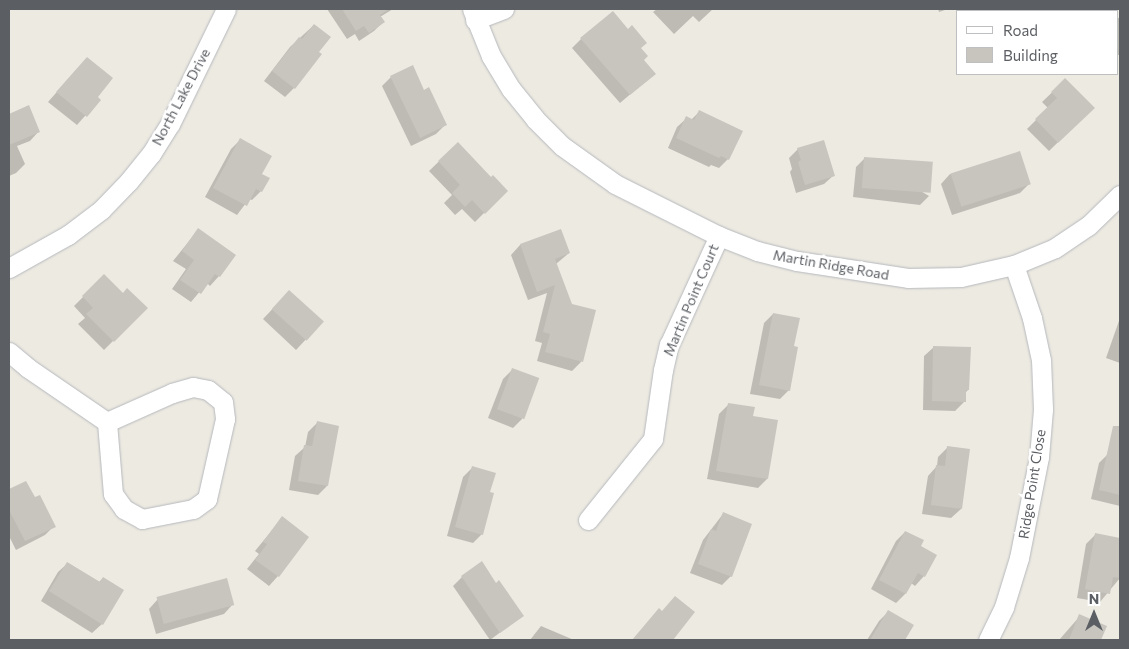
<!DOCTYPE html>
<html>
<head>
<meta charset="utf-8">
<style>
	body { margin:0 }
	#map { position:relative; width:1129px; height:649px; overflow:hidden; background:#edeae2; font-family:Commissioner,sans-serif }
	div>[style] { position:absolute }
	[style*='--x'] { left:calc(var(--x)*1px); top:calc(var(--y)*1px); width:calc(var(--w)*1px); rotate:calc(var(--a)*1deg) }
	.shadow>* { inset:0; background:#0003; transform-origin:0 0 }
	.building>* { inset:0; background:#c8c5bf; transform-origin:0 0 }
	.roads { filter:drop-shadow(0 0 1px #b5b8bc) drop-shadow(0 0 1px #b5b8bc) }
	.street>* { height:19px; margin:-9.5px; padding:0 9.5px; transform-origin:9.5px; border-radius:9.5px; background:#fff }
	span { translate:-50% -50%; white-space:nowrap; text-align:center; line-height:1.15; -webkit-text-stroke:5px #fff; paint-order:stroke }
	.street-label { font-size:14px; color:#5b5e63 }
	.frame { position:absolute; inset:0; border:10px solid #5b5e63; pointer-events:none }
	.legend { position:absolute; left:956px; top:10px; width:162px; height:65px; box-sizing:border-box; background:#fff; border:1px solid #bdbfc1; margin:0; padding:6px 9px; list-style:none; font-size:15px; color:#5b5e63 }
	.legend li { display:flex; align-items:center; gap:10px; height:25px }
	.legend b { width:25px; border:1px solid #bdbfc1 }
	.north { position:absolute; left:1069px; top:589px; width:50px; height:50px; -webkit-text-stroke:4px #fff; paint-order:stroke; rotate:0deg; font-size:14px; font-weight:700; line-height:20px; text-align:center; color:#5b5e63 }
	.north::after { content:''; display:block; margin:auto; width:18px; height:22px; background:#5b5e63; clip-path:polygon(50% 0,100% 100%,50% 72%,0 100%) }
</style>
</head>
<body>
<div id="map">
	<div class="shadow">
		<div style="clip-path:polygon(327px 9px,393px 9px,380px 17px,383px 22px,374px 31px,359px 41px,355px 34px,347px 39px)"></div>
		<div style="clip-path:polygon(657px 9px,713px 9px,699px 22px,693px 16px,674px 34px,653px 12px)"></div>
		<div style="clip-path:polygon(938px 9px,948px 9px,939px 12px)"></div>
		<div style="clip-path:polygon(989px 9px,1023px 9px,1015px 11px,989px 11px)"></div>
		<div style="left:1120px;top:18px;width:37px;height:3px;rotate:90deg"></div>
		<div style="clip-path:polygon(314px 25px,294px 88px,285px 97px,264px 81px,290px 47px)"></div>
		<div style="clip-path:polygon(581px 39px,640px 48px,642px 60px,654px 74px,620px 103px,572px 48px)"></div>
		<div style="clip-path:polygon(78px 68px,99px 100px,77px 125px,48px 102px)"></div>
		<div style="clip-path:polygon(391px 77px,424px 91px,445px 125px,436px 134px,411px 146px,382px 86px)"></div>
		<div style="clip-path:polygon(1065px 80px,1093px 108px,1049px 151px,1027px 129px,1048px 108px,1042px 102px)"></div>
		<div style="clip-path:polygon(28px 107px,39px 131px,30px 141px,17px 146px,25px 164px,16px 173px,9px 176px,9px 115px)"></div>
		<div style="clip-path:polygon(699px 112px,728px 159px,719px 168px,711px 165px,709px 167px,668px 148px,677px 127px,687px 118px,691px 120px)"></div>
		<div style="clip-path:polygon(240px 140px,261px 174px,261px 191px,252px 200px,249px 199px,237px 215px,205px 197px,231px 149px)"></div>
		<div style="clip-path:polygon(458px 143px,497px 200px,475px 222px,462px 209px,455px 215px,444px 203px,452px 195px,429px 171px)"></div>
		<div style="clip-path:polygon(798px 149px,834px 175px,824px 184px,796px 193px,790px 172px,792px 169px,789px 158px)"></div>
		<div style="clip-path:polygon(865px 158px,929px 196px,920px 205px,853px 197px,856px 167px)"></div>
		<div style="clip-path:polygon(950px 174px,1029px 184px,1020px 193px,952px 215px,941px 184px)"></div>
		<div style="clip-path:polygon(198px 230px,219px 276px,210px 286px,207px 283px,191px 302px,172px 289px,186px 269px,173px 261px)"></div>
		<div style="clip-path:polygon(560px 231px,569px 253px,556px 264px,581px 362px,572px 371px,537px 361px,542px 343px,535px 341px,547px 293px,528px 300px,511px 255px,520px 245px)"></div>
		<div style="clip-path:polygon(104px 276px,123px 294px,146px 308px,104px 350px,78px 324px,85px 318px,74px 306px)"></div>
		<div style="clip-path:polygon(280px 301px,322px 322px,296px 350px,263px 319px)"></div>
		<div style="clip-path:polygon(773px 314px,793px 347px,789px 390px,780px 399px,750px 394px,764px 323px)"></div>
		<div style="clip-path:polygon(1120px 318px,1120px 363px,1106px 358px)"></div>
		<div style="clip-path:polygon(934px 347px,968px 390px,965px 393px,964px 402px,955px 411px,923px 410px,924px 356px)"></div>
		<div style="clip-path:polygon(512px 370px,522px 419px,513px 428px,488px 418px,503px 379px)"></div>
		<div style="clip-path:polygon(729px 404px,767px 479px,758px 488px,707px 479px,719px 414px)"></div>
		<div style="clip-path:polygon(317px 423px,327px 486px,318px 495px,289px 490px,295px 456px,305px 447px,308px 432px)"></div>
		<div style="clip-path:polygon(948px 447px,968px 450px,961px 509px,951px 518px,922px 514px,928px 476px,937px 466px,938px 457px)"></div>
		<div style="clip-path:polygon(1108px 454px,1120px 457px,1120px 506px,1091px 499px,1099px 463px)"></div>
		<div style="clip-path:polygon(472px 468px,489px 493px,482px 534px,473px 543px,447px 536px,463px 477px)"></div>
		<div style="clip-path:polygon(26px 482px,34px 499px,54px 526px,45px 535px,16px 550px,9px 536px,9px 491px)"></div>
		<div style="clip-path:polygon(723px 514px,731px 576px,722px 585px,690px 573px,703px 540px)"></div>
		<div style="clip-path:polygon(282px 518px,278px 576px,269px 586px,247px 569px,259px 554px,255px 551px)"></div>
		<div style="clip-path:polygon(905px 532px,919px 547px,924px 576px,915px 586px,911px 583px,905px 594px,896px 603px,871px 589px,896px 541px)"></div>
		<div style="clip-path:polygon(1095px 535px,1120px 539px,1120px 578px,1100px 602px,1077px 598px,1086px 544px)"></div>
		<div style="clip-path:polygon(68px 563px,99px 582px,103px 578px,102px 624px,92px 633px,41px 601px,58px 572px)"></div>
		<div style="clip-path:polygon(462px 577px,496px 584px,522px 616px,490px 640px,453px 586px)"></div>
		<div style="clip-path:polygon(158px 599px,233px 604px,224px 614px,156px 634px,149px 609px)"></div>
		<div style="clip-path:polygon(888px 612px,912px 626px,903px 640px,867px 640px,879px 621px)"></div>
		<div style="clip-path:polygon(1080px 616px,1105px 627px,1100px 640px,1059px 640px)"></div>
		<div style="clip-path:polygon(541px 626px,574px 640px,530px 640px)"></div>
	</div>
	<div class="building">
		<div style="clip-path:polygon(342px 9px,389px 9px,380px 15px,385px 22px,369px 33px,364px 26px,356px 31px)"></div>
		<div style="clip-path:polygon(613px 11px,628px 29px,632px 25px,647px 43px,641px 48px,648px 56px,644px 60px,656px 74px,630px 95px,580px 38px)"></div>
		<div style="clip-path:polygon(314px 24px,331px 37px,319px 52px,322px 54px,295px 89px,272px 71px,299px 37px,302px 39px)"></div>
		<div style="clip-path:polygon(87px 57px,113px 78px,98px 97px,101px 100px,87px 117px,56px 92px)"></div>
		<div style="clip-path:polygon(413px 65px,424px 90px,429px 87px,447px 125px,420px 138px,390px 76px)"></div>
		<div style="clip-path:polygon(1065px 78px,1095px 108px,1058px 143px,1035px 119px,1057px 98px,1051px 92px)"></div>
		<div style="clip-path:polygon(29px 105px,40px 132px,9px 145px,9px 114px)"></div>
		<div style="clip-path:polygon(699px 110px,743px 131px,729px 160px,721px 156px,719px 158px,676px 138px,686px 116px,694px 120px)"></div>
		<div style="clip-path:polygon(240px 138px,272px 156px,262px 174px,270px 178px,262px 192px,256px 189px,247px 206px,213px 188px)"></div>
		<div style="clip-path:polygon(824px 140px,835px 176px,805px 185px,798px 162px,801px 160px,797px 148px)"></div>
		<div style="clip-path:polygon(458px 142px,491px 177px,493px 175px,508px 191px,485px 214px,472px 200px,465px 207px,452px 193px,460px 185px,438px 161px)"></div>
		<div style="left:1020px;top:151px;width:35px;height:73px;rotate:72deg"></div>
		<div style="left:864px;top:157px;width:69px;height:31px;rotate:4deg"></div>
		<div style="clip-path:polygon(198px 228px,236px 255px,220px 277px,215px 274px,201px 294px,180px 280px,194px 260px,182px 251px)"></div>
		<div style="clip-path:polygon(561px 229px,570px 253px,555px 259px,572px 304px,596px 310px,583px 362px,545px 352px,550px 334px,543px 332px,555px 285px,537px 292px,520px 244px)"></div>
		<div style="clip-path:polygon(104px 274px,123px 293px,127px 288px,148px 308px,114px 342px,86px 314px,93px 308px,82px 296px)"></div>
		<div style="left:289px;top:290px;width:47px;height:26px;rotate:42deg"></div>
		<div style="clip-path:polygon(773px 313px,800px 318px,794px 346px,798px 347px,790px 391px,759px 385px)"></div>
		<div style="clip-path:polygon(933px 346px,971px 347px,969px 390px,966px 390px,966px 402px,932px 401px)"></div>
		<div style="left:512px;top:368px;width:29px;height:44px;rotate:20deg"></div>
		<div style="clip-path:polygon(728px 403px,755px 407px,753px 416px,778px 420px,768px 479px,716px 471px)"></div>
		<div style="clip-path:polygon(317px 421px,339px 426px,328px 486px,298px 481px,304px 445px,312px 446px)"></div>
		<div style="clip-path:polygon(1113px 426px,1120px 426px,1120px 495px,1099px 490px)"></div>
		<div style="clip-path:polygon(947px 446px,970px 449px,962px 509px,931px 505px,936px 465px,945px 466px)"></div>
		<div style="clip-path:polygon(472px 466px,496px 473px,490px 492px,494px 493px,483px 535px,455px 527px)"></div>
		<div style="clip-path:polygon(26px 481px,35px 497px,40px 495px,56px 527px,25px 541px,9px 510px,9px 489px)"></div>
		<div style="clip-path:polygon(723px 512px,752px 524px,732px 577px,698px 564px,711px 529px,716px 531px)"></div>
		<div style="clip-path:polygon(282px 516px,309px 537px,279px 577px,255px 560px,267px 544px,263px 542px)"></div>
		<div style="clip-path:polygon(905px 531px,924px 540px,921px 546px,937px 555px,925px 577px,918px 573px,906px 594px,879px 580px)"></div>
		<div style="clip-path:polygon(1095px 533px,1120px 538px,1120px 578px,1113px 577px,1110px 594px,1085px 589px)"></div>
		<div style="clip-path:polygon(482px 561px,496px 583px,499px 580px,524px 616px,500px 633px,461px 576px)"></div>
		<div style="clip-path:polygon(67px 562px,100px 582px,103px 577px,124px 590px,103px 625px,49px 591px)"></div>
		<div style="left:227px;top:578px;width:28px;height:73px;rotate:75deg"></div>
		<div style="clip-path:polygon(675px 596px,695px 612px,673px 640px,632px 640px,659px 608px,662px 611px)"></div>
		<div style="clip-path:polygon(888px 610px,914px 625px,905px 640px,870px 640px)"></div>
		<div style="clip-path:polygon(1079px 614px,1107px 626px,1101px 640px,1069px 640px)"></div>
	</div>
	<div class="roads">
		<div class="street">
			<div style="--x:472;--y:9;--w:51;--a:68"></div>
			<div style="--x:491;--y:56;--w:39;--a:59"></div>
			<div style="--x:511;--y:89;--w:38;--a:51"></div>
			<div style="--x:535;--y:119;--w:38;--a:45"></div>
			<div style="--x:562;--y:146;--w:65;--a:35.6"></div>
			<div style="--x:615;--y:184;--w:116;--a:26.6"></div>
			<div style="--x:719;--y:236;--w:41;--a:21.5"></div>
			<div style="--x:757;--y:251;--w:41;--a:14"></div>
			<div style="--x:797;--y:261;--w:112;--a:8.7"></div>
			<div style="--x:908;--y:278;--w:53;--a:-1.1"></div>
			<div style="--x:961;--y:277;--w:54;--a:-12.8"></div>
			<div style="--x:1014;--y:265;--w:44;--a:-22.5"></div>
			<div style="--x:1055;--y:248;--w:40;--a:-34"></div>
			<div style="--x:1088;--y:226;--w:45;--a:-44.1"></div>
			<div style="--x:475;--y:20;--w:31;--a:-21"></div>
			<div style="--x:9;--y:268;--w:68;--a:-29.2"></div>
			<div style="--x:68;--y:235;--w:41;--a:-37.1"></div>
			<div style="--x:101;--y:210;--w:40;--a:-46"></div>
			<div style="--x:129;--y:181;--w:35;--a:-51"></div>
			<div style="--x:151;--y:154;--w:36;--a:-58"></div>
			<div style="--x:170;--y:124;--w:128;--a:-64"></div>
			<div style="--x:9;--y:352;--w:25;--a:40"></div>
			<div style="--x:28;--y:368;--w:96;--a:34.4"></div>
			<div style="--x:193;--y:387;--w:15;--a:11"></div>
			<div style="--x:208;--y:390;--w:19;--a:39"></div>
			<div style="--x:223;--y:402;--w:17;--a:83"></div>
			<div style="--x:225;--y:419;--w:82;--a:102.7"></div>
			<div style="--x:207;--y:499;--w:17;--a:144"></div>
			<div style="--x:193;--y:509;--w:52;--a:168.9"></div>
			<div style="--x:142;--y:519;--w:21;--a:-151"></div>
			<div style="--x:124;--y:509;--w:19;--a:-126"></div>
			<div style="--x:113;--y:494;--w:72;--a:-94.8"></div>
			<div style="--x:107;--y:422;--w:71;--a:-24"></div>
			<div style="--x:172;--y:393;--w:22;--a:-16"></div>
			<div style="--x:588;--y:520;--w:104;--a:-51.3"></div>
			<div style="--x:653;--y:439;--w:70;--a:-81.8"></div>
			<div style="--x:663;--y:370;--w:26;--a:-77"></div>
			<div style="--x:669;--y:345;--w:120;--a:-65.4"></div>
			<div style="--x:988;--y:640;--w:37;--a:-64"></div>
			<div style="--x:1004;--y:607;--w:51;--a:-73"></div>
			<div style="--x:1019;--y:558;--w:103;--a:-78.8"></div>
			<div style="--x:1039;--y:457;--w:48;--a:-85.2"></div>
			<div style="--x:1043;--y:409;--w:49;--a:-92.3"></div>
			<div style="--x:1041;--y:360;--w:43;--a:-102.1"></div>
			<div style="--x:1032;--y:318;--w:56;--a:-108.8"></div>
		</div>
	</div>
	<div class="street-label">
		<span style="left:181px;top:97px;rotate:-62deg">North Lake Drive</span>
		<span style="left:831px;top:265px;rotate:10deg">Martin Ridge Road</span>
		<span style="left:691px;top:300px;rotate:-67deg">Martin Point Court</span>
		<span style="left:1032px;top:484px;rotate:-81deg">Ridge Point Close</span>
	</div>
	<div class="frame"></div>
	<ul class="legend">
	<li><b style="height:6px;background:#fff"></b>Road</li>
	<li><b style="height:14px;background:#c8c5bf"></b>Building</li>
	</ul>
	<div class="north">N</div>
</div>
</body>
</html>
